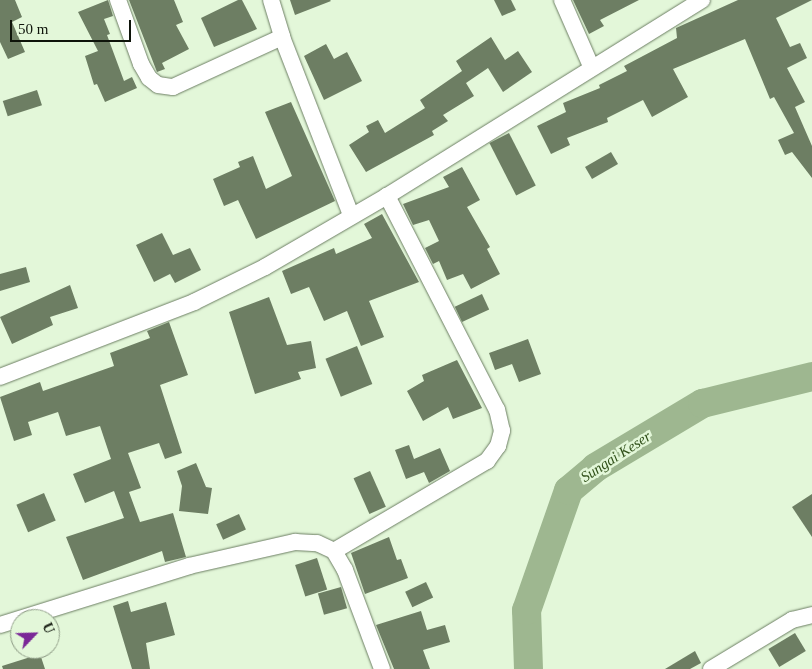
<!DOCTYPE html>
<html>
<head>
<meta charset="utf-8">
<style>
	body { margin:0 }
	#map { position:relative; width:812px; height:669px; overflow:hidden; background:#e3f7d9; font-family:Georgia,serif }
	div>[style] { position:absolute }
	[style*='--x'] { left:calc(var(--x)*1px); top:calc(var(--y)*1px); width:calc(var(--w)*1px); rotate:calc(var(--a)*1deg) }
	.river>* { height:29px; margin:-14.5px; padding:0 14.5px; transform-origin:14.5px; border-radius:14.5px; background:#9eb790 }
	.building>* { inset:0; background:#6d7e63; transform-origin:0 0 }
	.roads { filter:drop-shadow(0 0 1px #6c7e63) drop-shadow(0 0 1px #6c7e63) }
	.minor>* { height:16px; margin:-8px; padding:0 8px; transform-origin:8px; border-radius:8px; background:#fff }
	span { translate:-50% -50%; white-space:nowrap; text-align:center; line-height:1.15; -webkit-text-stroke:5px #e3f7d9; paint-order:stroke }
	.water-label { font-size:15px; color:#2f4f18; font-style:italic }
	.north { position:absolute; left:10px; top:609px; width:50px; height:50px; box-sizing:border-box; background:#e3f7d9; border:1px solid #8e9c86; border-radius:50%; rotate:66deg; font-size:14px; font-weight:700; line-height:20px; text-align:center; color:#0e140a }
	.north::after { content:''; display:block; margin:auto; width:18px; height:22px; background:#7a2797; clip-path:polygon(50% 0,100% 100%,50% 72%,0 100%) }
	.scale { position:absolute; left:10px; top:20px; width:121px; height:22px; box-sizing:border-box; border:2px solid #0e140a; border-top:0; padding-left:6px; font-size:15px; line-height:18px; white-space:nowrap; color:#0e140a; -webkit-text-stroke:4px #e3f7d9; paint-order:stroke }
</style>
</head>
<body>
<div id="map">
	<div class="river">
		<div style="--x:528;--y:669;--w:59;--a:-91.9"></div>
		<div style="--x:526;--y:610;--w:127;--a:-70.7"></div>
		<div style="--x:568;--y:490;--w:35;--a:-40"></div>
		<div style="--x:595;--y:467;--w:125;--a:-30.9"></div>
		<div style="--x:702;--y:403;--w:113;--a:-13.8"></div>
	</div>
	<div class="building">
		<div style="clip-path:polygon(0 0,15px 0,22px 17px,12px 22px,25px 52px,8px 59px,0 42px)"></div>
		<div style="clip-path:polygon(108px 0,113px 16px,104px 19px,110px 34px,107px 35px,124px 81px,132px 77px,137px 88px,105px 102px,97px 84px,94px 85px,85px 56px,98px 51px,78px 12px)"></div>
		<div style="clip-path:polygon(129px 0,174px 0,183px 22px,176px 25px,189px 49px,162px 63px,165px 69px,157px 72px)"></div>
		<div style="clip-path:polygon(238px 0,242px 0,257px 29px,214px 47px,201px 18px)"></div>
		<div style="clip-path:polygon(290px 0,330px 0,331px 1px,295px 15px)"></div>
		<div style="clip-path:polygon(494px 0,511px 0,516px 10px,502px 16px)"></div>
		<div style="clip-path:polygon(573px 0,639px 0,600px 20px,604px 26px,589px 34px)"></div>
		<div style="clip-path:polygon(738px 0,812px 0,776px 18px,790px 47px,800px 43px,807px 58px,787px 68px,805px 102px,795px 107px,812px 146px,812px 178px,792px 152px,785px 155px,778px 140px,794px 133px,774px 97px,770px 99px,745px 39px,673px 69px,688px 97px,652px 117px,643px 100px,607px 118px,608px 122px,567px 138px,570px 145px,551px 154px,537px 126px,566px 112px,563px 103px,600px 88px,599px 85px,627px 71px,624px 66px,677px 38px,676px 28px)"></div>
		<div style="clip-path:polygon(491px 37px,505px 60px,518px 51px,532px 72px,503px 92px,488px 68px,466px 83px,474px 96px,443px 115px,448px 121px,432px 131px,434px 135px,366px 172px,349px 145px,369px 132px,366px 126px,378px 120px,385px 133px,425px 108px,420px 100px,462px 71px,456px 61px)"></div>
		<div style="clip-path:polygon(326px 44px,334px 59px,347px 52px,362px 81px,324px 100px,304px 56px)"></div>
		<div style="left:37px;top:90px;width:16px;height:36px;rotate:72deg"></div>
		<div style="clip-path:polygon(291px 102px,335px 201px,256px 239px,238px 200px,224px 206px,213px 179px,240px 167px,238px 162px,253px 156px,266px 189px,292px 176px,265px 112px)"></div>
		<div style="left:509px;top:133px;width:59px;height:22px;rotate:63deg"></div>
		<div style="left:611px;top:152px;width:14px;height:30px;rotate:60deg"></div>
		<div style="clip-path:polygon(462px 167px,480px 200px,467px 207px,490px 247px,487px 249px,500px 274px,471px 289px,463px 274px,447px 280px,439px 261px,433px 264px,425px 248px,439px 241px,429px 220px,413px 225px,403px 204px,449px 187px,443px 177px)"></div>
		<div style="clip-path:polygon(382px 214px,419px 282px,369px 301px,384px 337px,361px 346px,347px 311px,324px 321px,309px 287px,291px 294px,282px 271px,334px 248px,336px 254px,372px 238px,364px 224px)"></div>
		<div style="clip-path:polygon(162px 233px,173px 255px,190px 248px,201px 270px,175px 283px,170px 274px,154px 282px,136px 245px)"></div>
		<div style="clip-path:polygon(26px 267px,30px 282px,0 291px,0 274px)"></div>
		<div style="clip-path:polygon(70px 285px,78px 308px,50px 317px,53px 325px,12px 344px,0 317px)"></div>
		<div style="left:482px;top:294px;width:17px;height:30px;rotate:65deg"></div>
		<div style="clip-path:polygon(269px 297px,287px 345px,311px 341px,316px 368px,298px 372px,301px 379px,255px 394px,229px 312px)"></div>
		<div style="clip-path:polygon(169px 322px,188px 375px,160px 385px,182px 453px,165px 459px,159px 443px,128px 453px,141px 488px,129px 492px,140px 522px,173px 513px,186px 557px,165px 562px,162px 551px,83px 580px,66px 537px,124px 518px,114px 491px,85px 503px,73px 474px,111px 459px,100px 426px,66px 436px,58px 412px,28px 422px,32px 435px,14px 441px,0 397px,40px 382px,43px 391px,114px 366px,110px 353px,150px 338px,147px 331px)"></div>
		<div style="clip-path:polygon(528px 339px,541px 374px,519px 382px,512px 364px,495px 370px,489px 353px)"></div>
		<div style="left:357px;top:346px;width:41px;height:34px;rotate:68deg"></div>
		<div style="clip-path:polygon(457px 360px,482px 408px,453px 419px,448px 407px,423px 421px,407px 391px,424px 381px,422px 375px)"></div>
		<div style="clip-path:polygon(409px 445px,414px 459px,440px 448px,450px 471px,429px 483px,424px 472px,406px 479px,395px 450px)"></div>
		<div style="clip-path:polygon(196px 463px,206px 487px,212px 488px,208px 514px,179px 511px,182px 486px,177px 471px)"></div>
		<div style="left:370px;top:471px;width:39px;height:18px;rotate:66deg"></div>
		<div style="left:44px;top:493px;width:30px;height:30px;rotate:67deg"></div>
		<div style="clip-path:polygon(812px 494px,812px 537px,792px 507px)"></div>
		<div style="left:239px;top:514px;width:17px;height:25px;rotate:66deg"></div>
		<div style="clip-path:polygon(389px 537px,397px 560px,401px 559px,408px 578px,365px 594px,351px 553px)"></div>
		<div style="left:317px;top:558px;width:33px;height:23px;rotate:72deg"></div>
		<div style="left:426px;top:582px;width:17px;height:23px;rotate:65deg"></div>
		<div style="left:341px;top:587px;width:22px;height:24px;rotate:74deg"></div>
		<div style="clip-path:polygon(128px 601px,131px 612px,166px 602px,175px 635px,146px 643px,150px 669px,132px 669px,113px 606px)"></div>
		<div style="clip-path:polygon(421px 611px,427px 630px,445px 625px,450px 642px,423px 650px,430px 669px,394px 669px,376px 625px)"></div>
		<div style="left:795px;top:633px;width:21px;height:31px;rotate:59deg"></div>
		<div style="clip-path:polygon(695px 651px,701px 663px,690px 669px,665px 669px)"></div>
		<div style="clip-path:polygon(40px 654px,45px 669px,3px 669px,2px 666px)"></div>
	</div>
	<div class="roads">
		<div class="minor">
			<div style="--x:118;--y:0;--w:68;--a:70.2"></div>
			<div style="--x:141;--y:64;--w:16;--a:60"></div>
			<div style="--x:149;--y:78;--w:11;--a:38"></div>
			<div style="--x:158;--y:85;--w:15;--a:8"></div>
			<div style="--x:173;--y:87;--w:120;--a:-24.6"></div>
			<div style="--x:271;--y:0;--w:39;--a:73"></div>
			<div style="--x:282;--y:37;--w:191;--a:68.8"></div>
			<div style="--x:562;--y:0;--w:72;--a:66.3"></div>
			<div style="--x:0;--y:377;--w:208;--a:-21.1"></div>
			<div style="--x:194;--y:302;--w:79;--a:-26.2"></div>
			<div style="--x:265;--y:267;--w:141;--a:-30.2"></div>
			<div style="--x:387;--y:196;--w:371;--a:-31.9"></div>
			<div style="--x:334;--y:551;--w:178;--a:-30.5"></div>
			<div style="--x:487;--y:461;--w:19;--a:-54"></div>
			<div style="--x:498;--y:446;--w:16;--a:-75"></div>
			<div style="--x:502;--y:431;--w:22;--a:-103"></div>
			<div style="--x:497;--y:410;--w:241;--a:-117.2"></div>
			<div style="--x:0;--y:625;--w:198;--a:-17.3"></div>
			<div style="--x:189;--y:566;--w:109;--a:-12.8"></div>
			<div style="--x:295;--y:542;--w:22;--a:3"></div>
			<div style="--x:317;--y:543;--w:19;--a:25"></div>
			<div style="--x:334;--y:551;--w:22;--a:60"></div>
			<div style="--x:345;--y:570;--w:106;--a:69.5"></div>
			<div style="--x:711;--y:669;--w:95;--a:-31.2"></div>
			<div style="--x:792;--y:620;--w:21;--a:-14"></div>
		</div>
	</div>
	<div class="water-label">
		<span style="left:616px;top:457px;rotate:-33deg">Sungai Keser</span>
	</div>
	<div class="north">U</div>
	<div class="scale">50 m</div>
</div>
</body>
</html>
